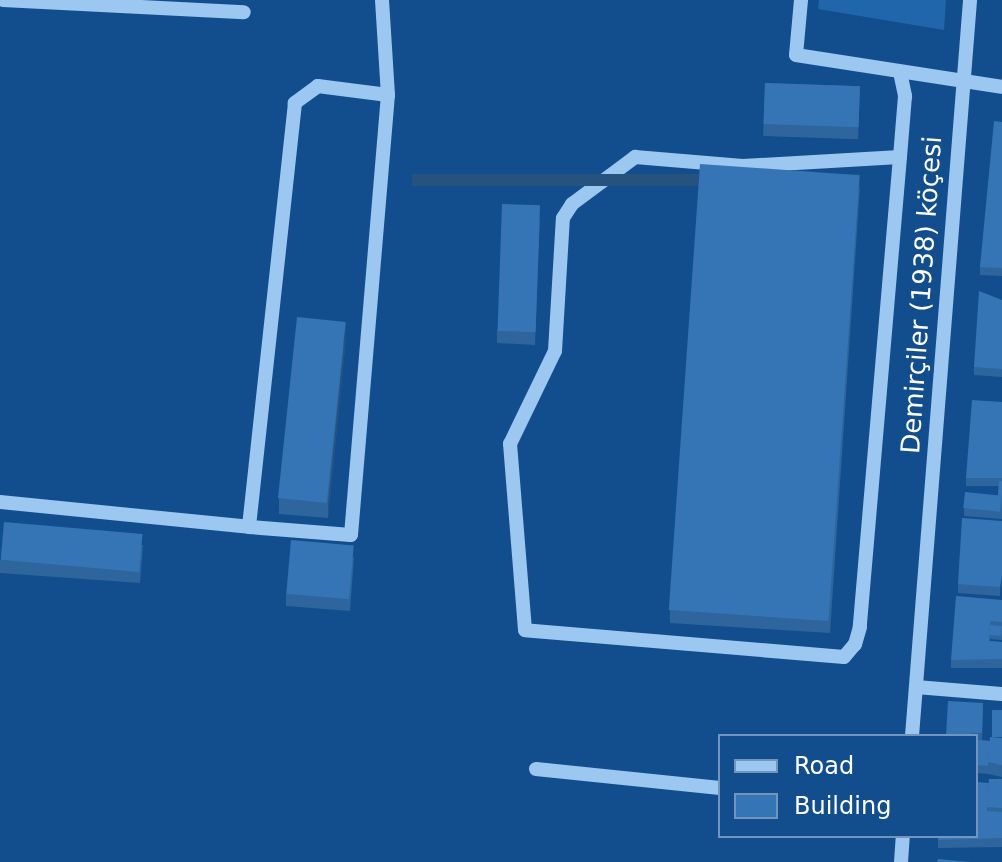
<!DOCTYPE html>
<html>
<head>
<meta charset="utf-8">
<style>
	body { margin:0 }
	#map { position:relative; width:1002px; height:862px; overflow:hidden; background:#124e8d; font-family:"DejaVu Sans",sans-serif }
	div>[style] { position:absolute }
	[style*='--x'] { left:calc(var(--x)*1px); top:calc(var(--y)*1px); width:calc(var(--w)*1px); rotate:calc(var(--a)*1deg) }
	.green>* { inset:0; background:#2066ab }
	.minor>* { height:14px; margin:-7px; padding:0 7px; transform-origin:7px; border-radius:7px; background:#9bc7f1 }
	.wall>* { inset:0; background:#2e659c; transform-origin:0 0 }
	.shaded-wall>* { inset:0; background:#25527f; transform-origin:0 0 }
	.building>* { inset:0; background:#3575b5; transform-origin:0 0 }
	span { translate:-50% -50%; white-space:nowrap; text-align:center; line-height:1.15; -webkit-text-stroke:8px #124e8d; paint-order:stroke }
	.street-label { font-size:26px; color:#fff }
	.legend { position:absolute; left:718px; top:734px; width:260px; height:104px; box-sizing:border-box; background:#124e8d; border:2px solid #7195bb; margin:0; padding:10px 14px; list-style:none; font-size:24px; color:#fff }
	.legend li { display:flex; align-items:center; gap:16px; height:40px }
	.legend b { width:40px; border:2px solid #7195bb }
</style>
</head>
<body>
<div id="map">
	<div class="green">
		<div style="clip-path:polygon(819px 0,946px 0,944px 30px,818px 9px)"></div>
	</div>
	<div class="minor">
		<div style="--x:3;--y:0;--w:241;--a:2.9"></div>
		<div style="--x:382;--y:0;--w:95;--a:86.4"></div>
		<div style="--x:801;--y:0;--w:55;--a:95.2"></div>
		<div style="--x:796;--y:55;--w:208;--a:8.8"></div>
		<div style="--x:900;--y:72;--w:25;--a:78"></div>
		<div style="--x:905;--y:96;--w:61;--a:94.7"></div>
		<div style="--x:900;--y:157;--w:472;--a:94.9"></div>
		<div style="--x:860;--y:627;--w:18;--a:106"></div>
		<div style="--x:855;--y:644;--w:17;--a:130"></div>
		<div style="--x:844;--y:657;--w:320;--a:-175.2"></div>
		<div style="--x:525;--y:630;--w:187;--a:-94.6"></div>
		<div style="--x:510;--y:444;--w:103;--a:-64.2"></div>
		<div style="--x:555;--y:351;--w:133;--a:-86.6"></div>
		<div style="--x:563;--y:218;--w:17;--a:-57"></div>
		<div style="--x:572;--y:204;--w:79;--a:-36.7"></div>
		<div style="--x:635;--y:157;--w:108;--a:4.8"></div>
		<div style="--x:743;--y:166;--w:157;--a:-3.3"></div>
		<div style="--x:0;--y:502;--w:250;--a:5.7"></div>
		<div style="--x:249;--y:527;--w:102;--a:4.5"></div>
		<div style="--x:351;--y:535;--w:442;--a:-85.2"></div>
		<div style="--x:388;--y:95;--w:71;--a:-172.7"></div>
		<div style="--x:318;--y:86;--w:29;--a:144"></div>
		<div style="--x:295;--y:103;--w:426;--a:96.2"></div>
		<div style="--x:916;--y:687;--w:86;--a:4.7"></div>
		<div style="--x:912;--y:736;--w:738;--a:-85.49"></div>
		<div style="--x:536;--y:769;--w:185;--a:5.9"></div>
		<div style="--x:901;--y:862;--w:26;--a:-86"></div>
	</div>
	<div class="wall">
		<div style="left:765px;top:83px;width:95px;height:53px;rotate:2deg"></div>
		<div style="clip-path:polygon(1002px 122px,1002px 276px,980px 275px,980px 267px)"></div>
		<div style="clip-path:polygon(860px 186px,830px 633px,670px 623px,670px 610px)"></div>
		<div style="clip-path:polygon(540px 218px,535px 345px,497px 343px,497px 331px)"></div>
		<div style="clip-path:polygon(1002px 300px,1002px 377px,974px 375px,974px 367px)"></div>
		<div style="clip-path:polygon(346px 338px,328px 518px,279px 514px,279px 498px)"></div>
		<div style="clip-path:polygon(1002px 402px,1002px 519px,964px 516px,964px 508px,998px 495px,999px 486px,966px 486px,966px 478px)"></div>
		<div style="clip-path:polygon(1002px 521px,1000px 596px,958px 593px,958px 584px)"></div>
		<div style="clip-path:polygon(143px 545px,140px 583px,0 573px,0 560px)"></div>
		<div style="clip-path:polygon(354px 557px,350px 611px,286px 606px,286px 594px)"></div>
		<div style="clip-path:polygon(1002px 600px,1002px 640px,990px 639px,990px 641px,1002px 642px,1002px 668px,951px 668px,951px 660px)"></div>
		<div style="clip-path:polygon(983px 703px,982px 740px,990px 741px,1002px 738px,1002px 777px,988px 774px,976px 773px,976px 736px,946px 736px)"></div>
		<div style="clip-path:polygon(1002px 779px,1002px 847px,938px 848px,938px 836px,989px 783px)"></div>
	</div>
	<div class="shaded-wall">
		<div style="left:860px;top:174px;width:12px;height:448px;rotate:90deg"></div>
		<div style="clip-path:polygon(346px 322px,346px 338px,328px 518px,328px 503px)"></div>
	</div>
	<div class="building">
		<div style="left:765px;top:83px;width:95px;height:41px;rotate:2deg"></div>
		<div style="clip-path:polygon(994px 121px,1002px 122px,1002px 268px,980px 267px)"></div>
		<div style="left:700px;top:164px;width:160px;height:447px;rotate:4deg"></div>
		<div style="left:502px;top:204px;width:38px;height:127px;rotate:2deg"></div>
		<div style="clip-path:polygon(979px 291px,1002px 300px,1002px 369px,974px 367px)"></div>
		<div style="left:297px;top:317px;width:49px;height:182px;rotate:6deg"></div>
		<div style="clip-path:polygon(972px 400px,1002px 402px,1002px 478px,966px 478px)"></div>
		<div style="clip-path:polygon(999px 481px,1002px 481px,1002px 496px,998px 495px)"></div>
		<div style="left:965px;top:492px;width:37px;height:16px;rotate:6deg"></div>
		<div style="clip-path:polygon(962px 518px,1002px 521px,1002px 577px,1000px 587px,958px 584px)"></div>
		<div style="left:4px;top:522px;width:139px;height:38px;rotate:5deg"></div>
		<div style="left:291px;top:540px;width:63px;height:54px;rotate:5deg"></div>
		<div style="clip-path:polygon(956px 596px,1002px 600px,1002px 622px,990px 621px,989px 641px,1002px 642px,1002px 659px,951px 660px)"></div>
		<div style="left:990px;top:625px;width:12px;height:10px;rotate:5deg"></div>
		<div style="clip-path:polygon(948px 701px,983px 703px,982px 733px,971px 733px,971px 736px,946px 736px)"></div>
		<div style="left:992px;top:710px;width:10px;height:27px"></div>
		<div style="clip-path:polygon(990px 737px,1002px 738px,1002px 765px,988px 762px)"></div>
		<div style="clip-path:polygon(976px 740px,990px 741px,988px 766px,976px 765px)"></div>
		<div style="clip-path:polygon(989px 779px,1002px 779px,1002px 808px,987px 807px)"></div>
		<div style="clip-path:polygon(976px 782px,989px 783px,987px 811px,1002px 812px,1002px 838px,938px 840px,938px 836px,976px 836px)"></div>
		<div style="clip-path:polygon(938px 859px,970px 862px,937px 862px)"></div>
	</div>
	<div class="street-label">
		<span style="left:922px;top:295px;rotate:-86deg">Demirçiler (1938) köçesi</span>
	</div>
	<ul class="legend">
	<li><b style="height:10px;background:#9bc7f1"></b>Road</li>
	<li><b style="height:22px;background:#3575b5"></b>Building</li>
	</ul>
</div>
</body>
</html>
